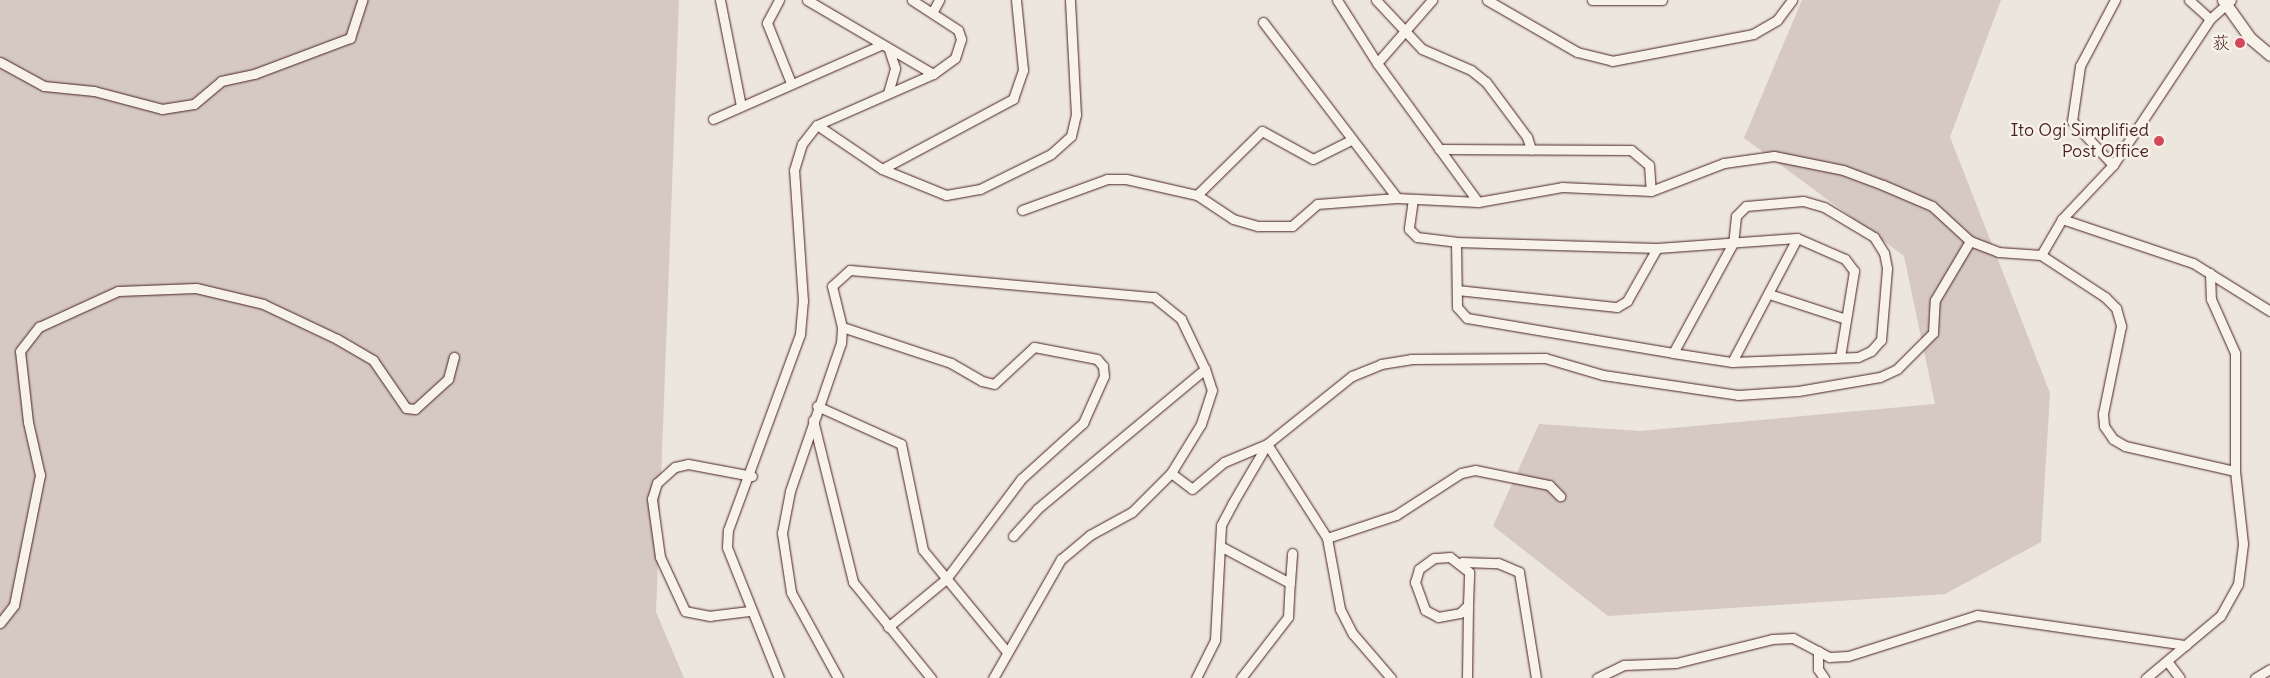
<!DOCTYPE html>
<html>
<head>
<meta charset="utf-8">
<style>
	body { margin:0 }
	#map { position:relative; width:2270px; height:678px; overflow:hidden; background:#ece6dd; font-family:Delius,"Klee One",sans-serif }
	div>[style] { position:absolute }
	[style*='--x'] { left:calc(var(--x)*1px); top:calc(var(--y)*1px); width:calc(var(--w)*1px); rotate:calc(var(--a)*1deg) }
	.green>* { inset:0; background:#d5c9c2 }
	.roads { filter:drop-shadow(0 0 1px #4a1f2b) drop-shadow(0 0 1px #4a1f2b) }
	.minor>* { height:9px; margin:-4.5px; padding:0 4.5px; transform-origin:4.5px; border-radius:4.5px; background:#f7f3e8 }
	.major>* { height:11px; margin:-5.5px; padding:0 5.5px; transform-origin:5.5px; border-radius:5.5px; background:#f7f3e8 }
	.dots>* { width:14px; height:14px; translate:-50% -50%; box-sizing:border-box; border:2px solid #f7f3e8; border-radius:50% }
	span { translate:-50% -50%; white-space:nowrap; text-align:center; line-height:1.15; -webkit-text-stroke:5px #f7f3e8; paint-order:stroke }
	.poi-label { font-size:18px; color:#4a1f2b }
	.right { translate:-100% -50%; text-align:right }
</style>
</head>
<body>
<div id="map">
	<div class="green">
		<div style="clip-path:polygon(0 0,679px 0,656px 612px,684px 678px,0 678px)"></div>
		<div style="clip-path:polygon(1802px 0,2001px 0,1950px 137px,2050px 393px,2041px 542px,1945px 594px,1608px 616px,1493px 526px,1539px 424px,1640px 431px,1935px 404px,1904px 256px,1744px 138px)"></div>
	</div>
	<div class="roads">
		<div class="minor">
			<div style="--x:720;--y:0;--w:108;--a:78.8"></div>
			<div style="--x:779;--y:0;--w:26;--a:118"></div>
			<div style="--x:767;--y:23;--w:65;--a:68.2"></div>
			<div style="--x:807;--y:0;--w:146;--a:30.4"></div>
			<div style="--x:1337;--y:0;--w:75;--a:57.6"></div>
			<div style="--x:1377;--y:63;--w:172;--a:54"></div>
			<div style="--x:1376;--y:0;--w:67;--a:46.8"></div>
			<div style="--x:1422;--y:49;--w:53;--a:23.2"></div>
			<div style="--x:1471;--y:70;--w:19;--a:39"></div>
			<div style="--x:1486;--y:82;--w:69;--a:53.3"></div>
			<div style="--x:1527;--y:137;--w:13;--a:72"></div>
			<div style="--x:1487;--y:0;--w:104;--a:30"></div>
			<div style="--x:1577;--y:52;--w:36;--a:14"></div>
			<div style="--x:1612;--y:61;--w:144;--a:-10.8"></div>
			<div style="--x:1753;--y:34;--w:28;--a:-30"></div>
			<div style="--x:1777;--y:20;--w:25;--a:-53"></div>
			<div style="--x:1592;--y:0;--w:70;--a:0"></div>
			<div style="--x:2189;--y:0;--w:28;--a:42"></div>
			<div style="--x:933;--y:11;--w:13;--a:-61"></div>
			<div style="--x:1263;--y:22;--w:221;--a:52.7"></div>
			<div style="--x:0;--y:62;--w:50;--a:28.6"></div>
			<div style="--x:44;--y:86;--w:50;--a:5.7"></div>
			<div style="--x:94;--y:91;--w:70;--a:14.8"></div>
			<div style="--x:162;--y:109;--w:32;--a:-9"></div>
			<div style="--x:194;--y:104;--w:35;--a:-40"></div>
			<div style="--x:221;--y:81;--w:34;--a:-12"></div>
			<div style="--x:254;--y:74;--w:103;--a:-20.6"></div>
			<div style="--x:350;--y:38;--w:40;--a:-72"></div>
			<div style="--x:1377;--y:63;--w:84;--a:-48.9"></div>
			<div style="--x:888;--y:93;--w:26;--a:-74"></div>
			<div style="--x:895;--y:68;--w:19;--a:-108"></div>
			<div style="--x:713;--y:119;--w:184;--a:-23.8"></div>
			<div style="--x:817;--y:125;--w:78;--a:34.1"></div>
			<div style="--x:882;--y:169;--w:69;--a:22.1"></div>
			<div style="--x:946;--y:195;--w:35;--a:-10"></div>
			<div style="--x:980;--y:189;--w:79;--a:-26.2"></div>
			<div style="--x:1051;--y:154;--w:27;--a:-42"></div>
			<div style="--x:1071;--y:136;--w:22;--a:-77"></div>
			<div style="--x:1076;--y:115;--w:115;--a:-93"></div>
			<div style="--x:1439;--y:149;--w:192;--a:0.3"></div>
			<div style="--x:1631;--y:150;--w:23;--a:40"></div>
			<div style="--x:1649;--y:165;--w:26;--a:86"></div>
			<div style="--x:2113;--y:165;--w:60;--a:-133"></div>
			<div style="--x:2072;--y:121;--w:56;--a:-81.7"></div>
			<div style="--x:2080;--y:66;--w:75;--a:-62.1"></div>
			<div style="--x:882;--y:169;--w:149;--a:-28.1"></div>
			<div style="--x:1013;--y:99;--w:31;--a:-71"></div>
			<div style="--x:1023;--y:70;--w:70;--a:-95.7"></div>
			<div style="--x:1197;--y:195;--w:91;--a:-44.6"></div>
			<div style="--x:1262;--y:131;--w:58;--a:28.8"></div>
			<div style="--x:1313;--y:159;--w:42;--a:-26.6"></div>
			<div style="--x:1413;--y:199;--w:30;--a:98"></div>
			<div style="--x:1409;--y:229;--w:11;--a:45"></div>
			<div style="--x:1417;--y:237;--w:39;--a:7"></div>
			<div style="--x:1456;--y:242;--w:201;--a:1.7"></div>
			<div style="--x:1657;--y:248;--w:140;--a:-4.1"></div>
			<div style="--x:1797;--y:238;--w:52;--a:23.6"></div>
			<div style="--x:1845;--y:259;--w:15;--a:53"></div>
			<div style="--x:1854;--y:271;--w:87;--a:99.2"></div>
			<div style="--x:1022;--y:210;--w:90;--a:-20"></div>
			<div style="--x:1107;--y:179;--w:19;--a:0"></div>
			<div style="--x:1126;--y:179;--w:73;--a:12.7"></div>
			<div style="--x:1197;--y:195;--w:43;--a:33.7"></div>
			<div style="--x:1233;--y:219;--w:26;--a:16"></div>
			<div style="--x:1258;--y:226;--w:34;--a:0"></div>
			<div style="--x:1292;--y:226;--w:33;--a:-41"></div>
			<div style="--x:1317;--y:204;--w:80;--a:-4.3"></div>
			<div style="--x:1397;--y:198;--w:81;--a:2.8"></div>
			<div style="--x:1478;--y:202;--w:85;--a:-10.1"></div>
			<div style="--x:1562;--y:187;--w:89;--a:2.6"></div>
			<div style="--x:1651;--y:191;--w:78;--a:-21"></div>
			<div style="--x:1724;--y:163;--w:50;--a:-8"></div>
			<div style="--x:1774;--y:156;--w:70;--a:11.5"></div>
			<div style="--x:1843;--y:170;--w:43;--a:20.6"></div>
			<div style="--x:1883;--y:185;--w:53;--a:23.2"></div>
			<div style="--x:1932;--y:206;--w:52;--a:42.6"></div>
			<div style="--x:1970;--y:241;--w:30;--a:21"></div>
			<div style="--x:1998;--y:252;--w:43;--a:4"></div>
			<div style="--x:2041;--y:255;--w:77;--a:33.3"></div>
			<div style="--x:2105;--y:297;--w:16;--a:45"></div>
			<div style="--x:2116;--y:308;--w:19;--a:74"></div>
			<div style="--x:2121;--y:326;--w:90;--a:101.6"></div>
			<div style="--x:2103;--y:414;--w:12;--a:85"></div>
			<div style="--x:2104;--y:426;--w:16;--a:55"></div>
			<div style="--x:2113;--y:439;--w:14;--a:30"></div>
			<div style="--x:2125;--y:446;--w:113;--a:12.8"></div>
			<div style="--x:2235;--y:471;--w:73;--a:83.7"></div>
			<div style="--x:2243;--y:544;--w:40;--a:97.1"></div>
			<div style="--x:2238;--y:584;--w:37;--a:119"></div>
			<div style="--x:2220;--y:616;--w:97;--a:140"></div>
			<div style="--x:2062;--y:219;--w:138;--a:18.6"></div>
			<div style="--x:2193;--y:263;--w:91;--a:31.9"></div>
			<div style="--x:1456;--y:242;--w:65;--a:89.1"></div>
			<div style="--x:1457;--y:307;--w:15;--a:48"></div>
			<div style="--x:1467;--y:318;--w:209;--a:9.6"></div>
			<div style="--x:1673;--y:353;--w:60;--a:8.7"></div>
			<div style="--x:1732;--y:362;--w:126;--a:-2.3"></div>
			<div style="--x:1858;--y:357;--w:14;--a:-25"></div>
			<div style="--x:1871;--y:351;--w:15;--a:-48"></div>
			<div style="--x:1881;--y:340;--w:72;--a:-85.2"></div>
			<div style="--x:1887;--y:268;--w:15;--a:-101"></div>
			<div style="--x:1884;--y:253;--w:19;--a:-122"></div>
			<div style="--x:1874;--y:237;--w:58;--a:-149"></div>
			<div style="--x:1824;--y:207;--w:22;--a:-164"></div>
			<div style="--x:1803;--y:201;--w:57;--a:175"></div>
			<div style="--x:1746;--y:206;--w:14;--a:135"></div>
			<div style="--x:1736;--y:216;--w:27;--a:96"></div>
			<div style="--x:1733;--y:243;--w:125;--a:118.6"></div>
			<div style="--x:2041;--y:255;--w:42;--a:-59.7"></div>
			<div style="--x:2062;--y:219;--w:74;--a:-46.6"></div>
			<div style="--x:2113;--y:165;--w:175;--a:-56.4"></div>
			<div style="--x:2210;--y:19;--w:28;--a:-42"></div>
			<div style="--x:2210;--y:273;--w:26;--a:88"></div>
			<div style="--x:2211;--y:299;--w:59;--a:66"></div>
			<div style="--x:2235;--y:353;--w:118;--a:90"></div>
			<div style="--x:1457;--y:290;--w:161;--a:6.1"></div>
			<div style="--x:1617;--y:307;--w:12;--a:-31"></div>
			<div style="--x:1627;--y:301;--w:61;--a:-60.5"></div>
			<div style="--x:1769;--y:294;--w:81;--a:18"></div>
			<div style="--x:1732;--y:362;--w:140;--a:-62.3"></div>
			<div style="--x:817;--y:406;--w:92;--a:24.3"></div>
			<div style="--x:901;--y:444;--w:108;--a:78.3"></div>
			<div style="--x:923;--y:550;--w:132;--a:50.5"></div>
			<div style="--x:813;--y:420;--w:167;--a:76.1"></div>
			<div style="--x:853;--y:582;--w:124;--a:50.9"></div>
			<div style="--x:1267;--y:444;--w:112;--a:57.4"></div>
			<div style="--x:1327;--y:538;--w:72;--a:79.6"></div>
			<div style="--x:1340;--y:609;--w:28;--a:63"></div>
			<div style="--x:1353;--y:634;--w:58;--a:49.2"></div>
			<div style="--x:1171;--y:473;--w:26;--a:37"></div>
			<div style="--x:1192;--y:489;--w:42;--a:-40.2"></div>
			<div style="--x:1224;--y:462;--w:47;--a:-22.7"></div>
			<div style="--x:1013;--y:536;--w:36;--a:-48"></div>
			<div style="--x:1037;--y:509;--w:219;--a:-39.8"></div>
			<div style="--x:1327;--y:538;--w:73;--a:-18.4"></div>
			<div style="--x:1396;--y:515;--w:77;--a:-32.9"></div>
			<div style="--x:1461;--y:473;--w:14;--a:-12"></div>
			<div style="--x:1475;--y:470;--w:76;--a:11.5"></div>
			<div style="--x:1549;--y:485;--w:16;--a:45"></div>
			<div style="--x:1220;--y:546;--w:79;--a:27.9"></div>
			<div style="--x:1290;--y:583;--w:30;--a:-86"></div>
			<div style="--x:1462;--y:562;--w:36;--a:2"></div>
			<div style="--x:1498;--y:563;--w:23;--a:23"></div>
			<div style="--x:1519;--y:572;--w:107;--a:80.9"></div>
			<div style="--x:749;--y:611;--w:39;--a:173"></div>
			<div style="--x:710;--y:616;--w:25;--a:-169"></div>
			<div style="--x:685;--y:611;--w:60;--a:-114.8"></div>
			<div style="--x:660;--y:557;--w:59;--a:-97.9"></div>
			<div style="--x:652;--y:499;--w:17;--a:-73"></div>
			<div style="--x:657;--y:483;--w:24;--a:-42"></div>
			<div style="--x:675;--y:467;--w:13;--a:-13"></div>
			<div style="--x:688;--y:464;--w:65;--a:10.6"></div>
			<div style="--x:0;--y:623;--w:23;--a:-52"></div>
			<div style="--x:14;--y:605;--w:133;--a:-78.7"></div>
			<div style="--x:40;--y:475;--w:54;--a:-102.8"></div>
			<div style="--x:28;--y:422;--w:71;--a:-96.4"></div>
			<div style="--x:20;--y:351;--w:31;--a:-52"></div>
			<div style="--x:39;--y:327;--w:87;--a:-24.5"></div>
			<div style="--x:118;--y:291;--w:78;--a:-2.2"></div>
			<div style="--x:196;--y:288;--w:69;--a:13.4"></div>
			<div style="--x:263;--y:304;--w:82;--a:25.3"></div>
			<div style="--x:337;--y:339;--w:42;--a:30.3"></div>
			<div style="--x:373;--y:360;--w:58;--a:55.5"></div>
			<div style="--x:406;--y:408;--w:9;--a:6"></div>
			<div style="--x:415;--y:409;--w:45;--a:-42.3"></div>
			<div style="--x:448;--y:379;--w:23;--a:-75"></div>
			<div style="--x:888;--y:627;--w:75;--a:-39.6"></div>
			<div style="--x:946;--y:579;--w:125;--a:-53.1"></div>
			<div style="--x:1021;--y:479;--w:84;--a:-42.1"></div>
			<div style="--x:1083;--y:423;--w:51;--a:-65.9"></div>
			<div style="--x:1104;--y:376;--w:10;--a:-96"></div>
			<div style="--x:1103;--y:366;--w:9;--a:-131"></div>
			<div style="--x:1097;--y:359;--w:64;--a:-169.2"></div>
			<div style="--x:1034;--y:347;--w:54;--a:137.2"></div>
			<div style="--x:994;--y:384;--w:12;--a:-166"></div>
			<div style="--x:982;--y:381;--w:36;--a:-150"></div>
			<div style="--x:951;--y:363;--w:115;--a:-161.7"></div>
			<div style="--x:842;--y:327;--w:42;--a:-103.7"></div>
			<div style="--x:832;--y:286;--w:24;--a:-42"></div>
			<div style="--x:850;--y:270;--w:305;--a:5.1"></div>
			<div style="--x:1154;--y:297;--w:35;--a:39"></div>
			<div style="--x:1181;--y:319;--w:55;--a:64.4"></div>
			<div style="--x:1205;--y:369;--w:22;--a:72"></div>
			<div style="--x:1212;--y:390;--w:36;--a:108"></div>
			<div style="--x:1201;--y:424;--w:57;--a:121.5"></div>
			<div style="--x:1171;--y:473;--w:55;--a:135"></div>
			<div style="--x:1132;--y:512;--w:48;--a:151.3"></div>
			<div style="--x:1090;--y:535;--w:38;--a:140"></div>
			<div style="--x:1061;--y:559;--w:137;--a:119.7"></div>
			<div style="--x:1818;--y:651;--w:18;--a:90"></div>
			<div style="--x:1818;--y:669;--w:11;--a:56"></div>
			<div style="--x:2167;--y:661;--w:21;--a:53"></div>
			<div style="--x:779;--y:678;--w:141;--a:-111.7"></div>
			<div style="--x:727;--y:547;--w:17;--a:-87"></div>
			<div style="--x:728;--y:530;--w:209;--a:-69.8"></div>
			<div style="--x:800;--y:334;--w:33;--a:-85"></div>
			<div style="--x:803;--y:301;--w:131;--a:-93.9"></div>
			<div style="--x:794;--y:170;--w:27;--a:-73"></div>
			<div style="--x:802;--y:144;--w:24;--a:-52"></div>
			<div style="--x:817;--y:125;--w:127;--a:-23.7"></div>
			<div style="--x:933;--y:74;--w:27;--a:-36"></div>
			<div style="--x:955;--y:58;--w:20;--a:-72"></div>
			<div style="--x:961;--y:39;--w:9;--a:-108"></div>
			<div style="--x:958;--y:30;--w:55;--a:-146.9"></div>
			<div style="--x:838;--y:678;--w:98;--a:-118.7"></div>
			<div style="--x:791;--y:592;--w:60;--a:-98.7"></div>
			<div style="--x:782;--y:533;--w:43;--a:-79.2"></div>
			<div style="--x:790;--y:491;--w:157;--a:-71"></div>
			<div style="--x:841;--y:343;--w:16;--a:-86"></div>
			<div style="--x:1196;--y:678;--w:42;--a:-63.4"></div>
			<div style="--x:1215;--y:640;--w:115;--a:-87"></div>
			<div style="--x:1221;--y:525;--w:24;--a:-62"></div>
			<div style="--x:1232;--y:504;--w:69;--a:-59.7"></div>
			<div style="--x:1267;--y:444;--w:109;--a:-38.7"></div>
			<div style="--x:1352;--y:376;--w:31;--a:-22"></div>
			<div style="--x:1381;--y:364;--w:30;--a:-9"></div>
			<div style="--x:1411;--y:359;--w:134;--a:-0.4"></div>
			<div style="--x:1545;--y:358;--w:60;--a:16.3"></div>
			<div style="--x:1603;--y:375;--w:136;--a:8.4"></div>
			<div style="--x:1738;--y:395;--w:60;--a:-3.8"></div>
			<div style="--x:1798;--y:391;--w:83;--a:-9.7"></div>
			<div style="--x:1880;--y:377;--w:19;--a:-25"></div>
			<div style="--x:1897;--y:369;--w:51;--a:-45"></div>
			<div style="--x:1933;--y:333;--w:33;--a:-87"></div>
			<div style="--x:1935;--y:300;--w:69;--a:-59.3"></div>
			<div style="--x:1241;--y:678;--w:77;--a:-52.4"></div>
			<div style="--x:1288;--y:617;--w:34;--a:-87"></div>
			<div style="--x:1467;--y:678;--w:73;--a:-89.2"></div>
			<div style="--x:1468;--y:605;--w:33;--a:-88"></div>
			<div style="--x:1469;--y:572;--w:24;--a:-142"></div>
			<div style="--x:1450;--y:557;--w:16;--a:176"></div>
			<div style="--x:1434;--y:558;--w:19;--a:144"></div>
			<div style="--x:1419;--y:569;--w:14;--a:107"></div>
			<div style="--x:1415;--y:582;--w:30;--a:70"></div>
			<div style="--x:1425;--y:610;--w:15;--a:28"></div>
			<div style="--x:1438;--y:617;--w:22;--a:-10"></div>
			<div style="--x:1460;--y:613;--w:11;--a:-45"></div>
			<div style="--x:1597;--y:678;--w:30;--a:-26"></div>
			<div style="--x:1624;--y:665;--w:52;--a:-2.2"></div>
			<div style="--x:1676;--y:663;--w:99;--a:-14"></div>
			<div style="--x:1772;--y:639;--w:21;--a:-3"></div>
			<div style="--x:1793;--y:638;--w:41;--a:27.8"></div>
			<div style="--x:1829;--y:657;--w:19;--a:-3"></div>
			<div style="--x:1848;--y:656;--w:135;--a:-17.6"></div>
			<div style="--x:1977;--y:615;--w:211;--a:8.2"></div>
			<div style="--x:2255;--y:678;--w:17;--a:-31"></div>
		</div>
		<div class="major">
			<div style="--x:2223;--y:0;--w:47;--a:54.6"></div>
			<div style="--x:2250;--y:38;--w:26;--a:40"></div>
		</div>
	</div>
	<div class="dots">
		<div style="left:2240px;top:43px;background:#d1495b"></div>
		<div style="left:2159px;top:141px;background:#d1495b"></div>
	</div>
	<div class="poi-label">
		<span class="right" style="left:2230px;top:43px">荻</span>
		<span class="right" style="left:2149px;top:141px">Ito Ogi Simplified<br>Post Office</span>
	</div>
</div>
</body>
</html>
